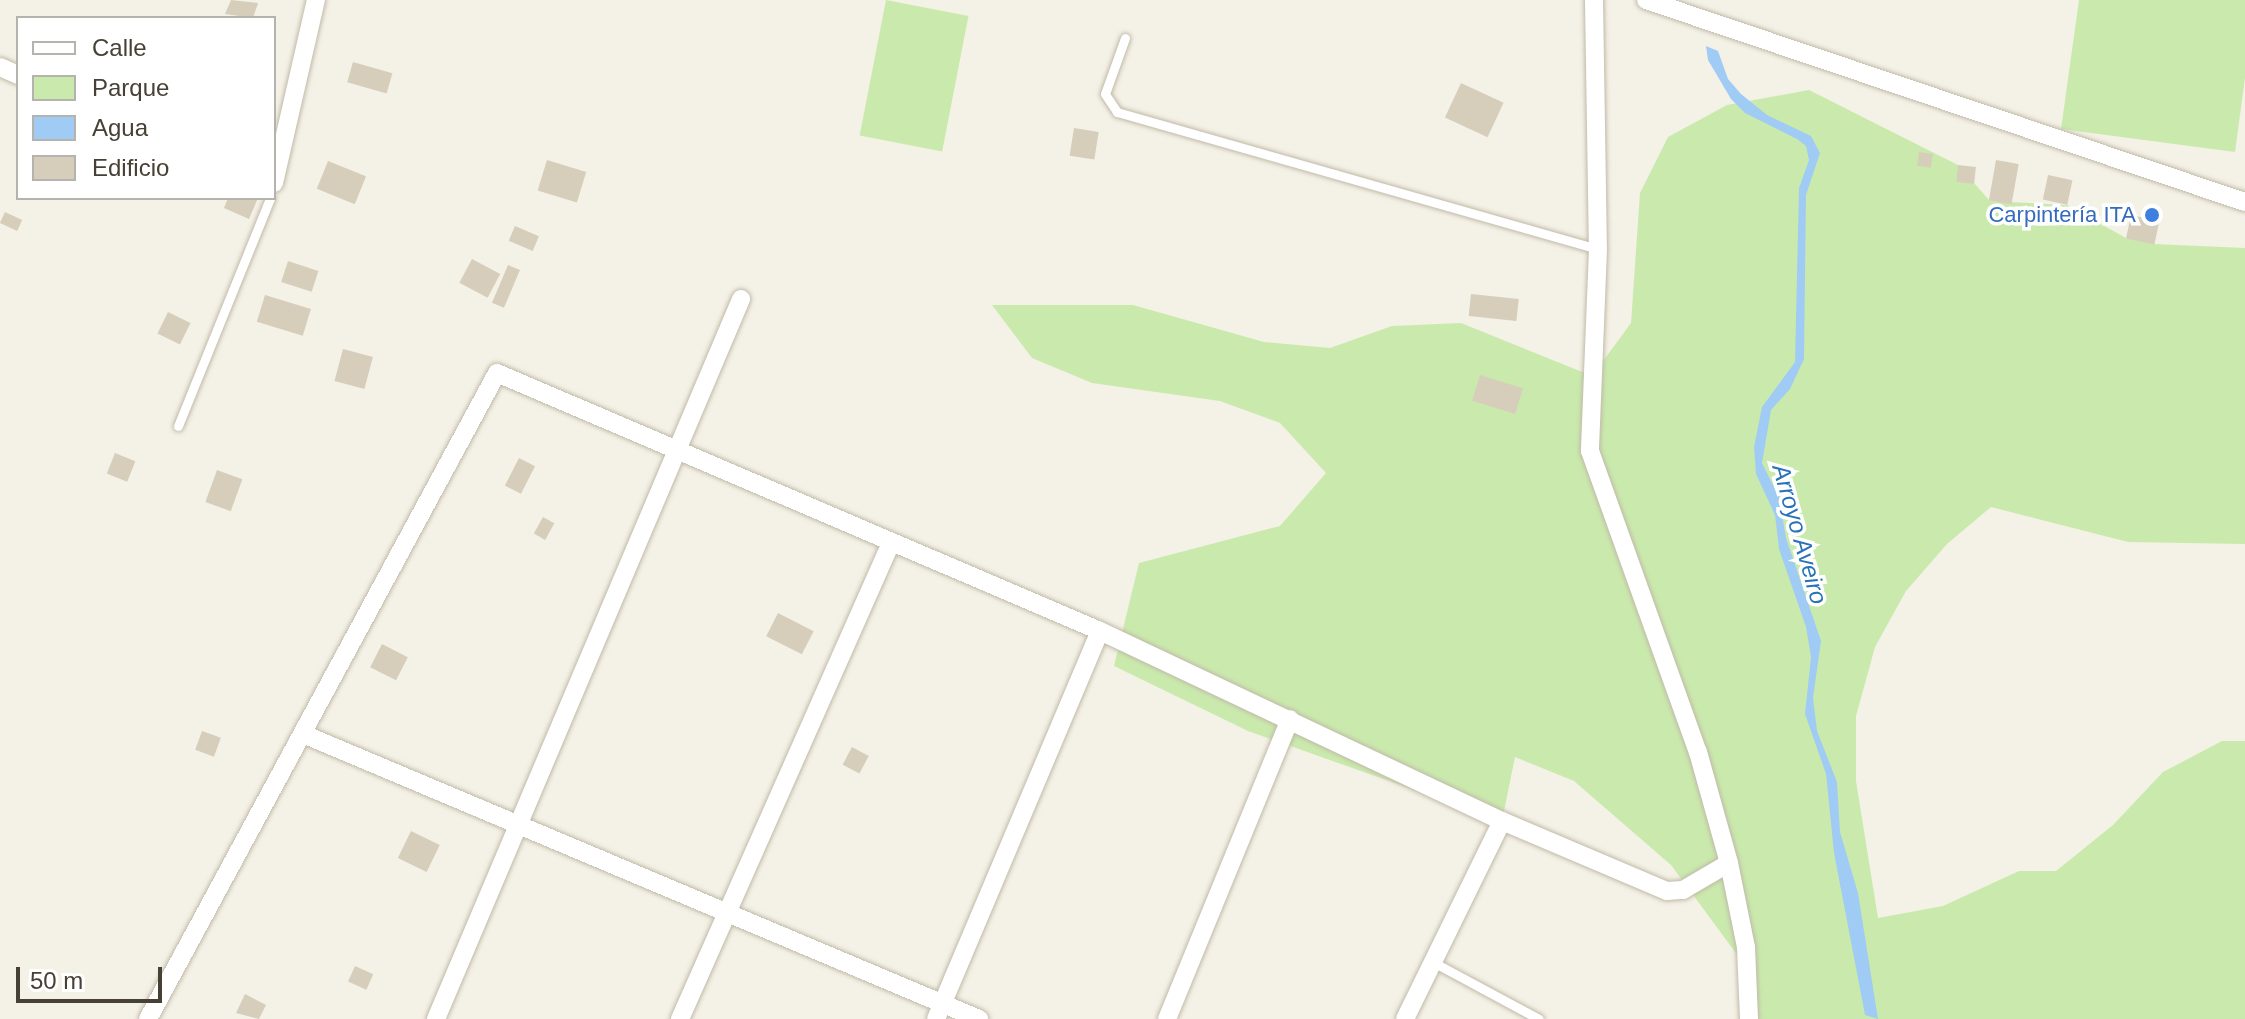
<!DOCTYPE html>
<html>
<head>
<meta charset="utf-8">
<style>
	body { margin:0 }
	#map { position:relative; width:2245px; height:1019px; overflow:hidden; background:#f4f1e6; font-family:Helvetica,sans-serif }
	div>[style] { position:absolute }
	[style*='--x'] { left:calc(var(--x)*1px); top:calc(var(--y)*1px); width:calc(var(--w)*1px); rotate:calc(var(--a)*1deg) }
	.green>* { inset:0; background:#caeaad; transform-origin:0 0 }
	.water>* { inset:0; background:#a0cbf4 }
	.building>* { inset:0; background:#d6cebb; transform-origin:0 0 }
	.roads { filter:drop-shadow(0 0 2px #c0baa8) drop-shadow(0 0 2px #c0baa8) }
	.lane>* { height:9px; margin:-4.5px; padding:0 4.5px; transform-origin:4.5px; border-radius:4.5px; background:#fff }
	.street>* { height:18px; margin:-9px; padding:0 9px; transform-origin:9px; border-radius:9px; background:#fff }
	.dots>* { width:22px; height:22px; translate:-50% -50%; box-sizing:border-box; border:4px solid #fff; border-radius:50% }
	span { translate:-50% -50%; white-space:nowrap; text-align:center; line-height:1.15; -webkit-text-stroke:7px #fff; paint-order:stroke }
	.shop-label { font-size:22px; color:#366cbe }
	.right { translate:-100% -50%; text-align:right }
	.water-label { font-size:24px; color:#2971b8; font-style:italic }
	.legend { position:absolute; left:16px; top:16px; width:260px; height:184px; box-sizing:border-box; background:#fff; border:2px solid #b5b3ae; margin:0; padding:10px 14px; list-style:none; font-size:24px; color:#474135 }
	.legend li { display:flex; align-items:center; gap:16px; height:40px }
	.legend b { width:40px; border:2px solid #b5b3ae }
	.scale { position:absolute; left:16px; top:967px; width:146px; height:36px; box-sizing:border-box; border:4px solid #474135; border-top:0; padding-left:10px; font-size:24px; line-height:28px; white-space:nowrap; color:#474135; -webkit-text-stroke:6px #fff; paint-order:stroke }
</style>
</head>
<body>
<div id="map">
	<div class="green">
		<div style="left:886px;top:0;width:84px;height:138px;rotate:11deg"></div>
		<div style="clip-path:polygon(2079px 0,2245px 0,2245px 78px,2235px 152px,2061px 129px)"></div>
		<div style="clip-path:polygon(1809px 90px,1958px 165px,1990px 201px,2067px 205px,2126px 238px,2154px 244px,2245px 248px,2245px 544px,2128px 542px,1991px 507px,1947px 544px,1906px 591px,1875px 647px,1856px 716px,1856px 781px,1878px 918px,1943px 906px,2019px 871px,2056px 871px,2113px 825px,2163px 772px,2222px 741px,2245px 741px,2245px 1019px,1750px 1019px,1741px 960px,1671px 865px,1574px 781px,1515px 757px,1502px 821px,1248px 731px,1114px 666px,1139px 563px,1280px 526px,1326px 473px,1280px 423px,1220px 401px,1092px 383px,1032px 358px,992px 305px,1133px 305px,1264px 342px,1330px 348px,1392px 326px,1461px 323px,1592px 376px,1631px 323px,1640px 193px,1668px 137px,1727px 105px)"></div>
	</div>
	<div class="water">
		<div style="clip-path:polygon(1706px 46px,1718px 51px,1728px 79px,1741px 94px,1767px 115px,1811px 136px,1820px 153px,1806px 195px,1804px 359px,1790px 389px,1771px 410px,1762px 463px,1779px 497px,1786px 538px,1821px 641px,1813px 698px,1817px 731px,1837px 782px,1840px 832px,1858px 893px,1878px 1019px,1865px 1015px,1834px 853px,1826px 774px,1805px 714px,1811px 657px,1806px 627px,1779px 549px,1775px 515px,1756px 474px,1754px 447px,1762px 407px,1795px 362px,1799px 188px,1809px 160px,1806px 146px,1797px 139px,1745px 113px,1731px 99px,1708px 60px)"></div>
	</div>
	<div class="building">
		<div style="clip-path:polygon(231px 0,258px 3px,253px 18px,225px 14px)"></div>
		<div style="left:353px;top:62px;width:41px;height:21px;rotate:16deg"></div>
		<div style="left:1461px;top:83px;width:47px;height:38px;rotate:25deg"></div>
		<div style="left:1074px;top:128px;width:25px;height:28px;rotate:9deg"></div>
		<div style="left:1919px;top:152px;width:14px;height:14px;rotate:8deg"></div>
		<div style="left:547px;top:160px;width:41px;height:32px;rotate:17deg"></div>
		<div style="left:1996px;top:160px;width:23px;height:41px;rotate:10deg"></div>
		<div style="left:328px;top:161px;width:41px;height:30px;rotate:22deg"></div>
		<div style="left:1958px;top:165px;width:18px;height:17px;rotate:6deg"></div>
		<div style="left:2048px;top:175px;width:25px;height:25px;rotate:12deg"></div>
		<div style="clip-path:polygon(228px 198px,258px 198px,249px 219px,224px 208px)"></div>
		<div style="left:5px;top:212px;width:19px;height:12px;rotate:25deg"></div>
		<div style="left:2131px;top:215px;width:29px;height:24px;rotate:12deg"></div>
		<div style="left:515px;top:226px;width:26px;height:16px;rotate:23deg"></div>
		<div style="left:472px;top:259px;width:32px;height:27px;rotate:28deg"></div>
		<div style="left:288px;top:261px;width:32px;height:22px;rotate:18deg"></div>
		<div style="left:508px;top:265px;width:13px;height:41px;rotate:23deg"></div>
		<div style="left:1471px;top:294px;width:48px;height:22px;rotate:6deg"></div>
		<div style="left:265px;top:295px;width:48px;height:28px;rotate:17deg"></div>
		<div style="left:168px;top:312px;width:25px;height:24px;rotate:26deg"></div>
		<div style="left:343px;top:349px;width:31px;height:33px;rotate:15deg"></div>
		<div style="left:1480px;top:375px;width:45px;height:27px;rotate:17deg"></div>
		<div style="left:115px;top:453px;width:22px;height:22px;rotate:22deg"></div>
		<div style="left:519px;top:458px;width:18px;height:31px;rotate:27deg"></div>
		<div style="left:217px;top:470px;width:27px;height:34px;rotate:20deg"></div>
		<div style="left:543px;top:517px;width:13px;height:19px;rotate:29deg"></div>
		<div style="left:778px;top:613px;width:40px;height:26px;rotate:27deg"></div>
		<div style="left:382px;top:644px;width:29px;height:26px;rotate:27deg"></div>
		<div style="left:202px;top:731px;width:20px;height:20px;rotate:20deg"></div>
		<div style="left:852px;top:747px;width:19px;height:20px;rotate:28deg"></div>
		<div style="left:411px;top:831px;width:32px;height:30px;rotate:26deg"></div>
		<div style="left:355px;top:966px;width:20px;height:17px;rotate:24deg"></div>
		<div style="clip-path:polygon(245px 994px,266px 1005px,259px 1019px,236px 1013px)"></div>
	</div>
	<div class="roads">
		<div class="lane">
			<div style="--x:1125;--y:38;--w:59;--a:109.7"></div>
			<div style="--x:1105;--y:94;--w:22;--a:56"></div>
			<div style="--x:1117;--y:112;--w:500;--a:15.9"></div>
			<div style="--x:178;--y:426;--w:246;--a:-68"></div>
			<div style="--x:1433;--y:962;--w:120;--a:28.3"></div>
		</div>
		<div class="street">
			<div style="--x:1594;--y:0;--w:249;--a:89.1"></div>
			<div style="--x:1598;--y:249;--w:202;--a:92.3"></div>
			<div style="--x:1590;--y:451;--w:320;--a:70.3"></div>
			<div style="--x:1698;--y:752;--w:115;--a:74.4"></div>
			<div style="--x:1729;--y:863;--w:86;--a:78.6"></div>
			<div style="--x:1746;--y:947;--w:72;--a:87.6"></div>
			<div style="--x:1646;--y:0;--w:632;--a:18.64"></div>
			<div style="--x:0;--y:67;--w:20;--a:24"></div>
			<div style="--x:274;--y:183;--w:188;--a:-77.1"></div>
			<div style="--x:303;--y:734;--w:734;--a:22.86"></div>
			<div style="--x:148;--y:1019;--w:734;--a:-61.62"></div>
			<div style="--x:497;--y:373;--w:656;--a:23.16"></div>
			<div style="--x:1100;--y:631;--w:445;--a:25.3"></div>
			<div style="--x:1502;--y:821;--w:179;--a:23"></div>
			<div style="--x:1667;--y:891;--w:16;--a:-4"></div>
			<div style="--x:1683;--y:890;--w:53;--a:-30.4"></div>
			<div style="--x:436;--y:1019;--w:782;--a:-67.04"></div>
			<div style="--x:680;--y:1019;--w:518;--a:-66.1"></div>
			<div style="--x:936;--y:1019;--w:421;--a:-67.1"></div>
			<div style="--x:1167;--y:1019;--w:324;--a:-67.7"></div>
			<div style="--x:1405;--y:1019;--w:220;--a:-63.9"></div>
		</div>
	</div>
	<div class="dots">
		<div style="left:2152px;top:215px;background:#3f7fe0"></div>
	</div>
	<div class="shop-label">
		<span class="right" style="left:2136px;top:215px">Carpintería ITA</span>
	</div>
	<div class="water-label">
		<span style="left:1800px;top:534px;rotate:74deg">Arroyo Aveiro</span>
	</div>
	<ul class="legend">
	<li><b style="height:10px;background:#fff"></b>Calle</li>
	<li><b style="height:22px;background:#caeaad"></b>Parque</li>
	<li><b style="height:22px;background:#a0cbf4"></b>Agua</li>
	<li><b style="height:22px;background:#d6cebb"></b>Edificio</li>
	</ul>
	<div class="scale">50 m</div>
</div>
</body>
</html>
